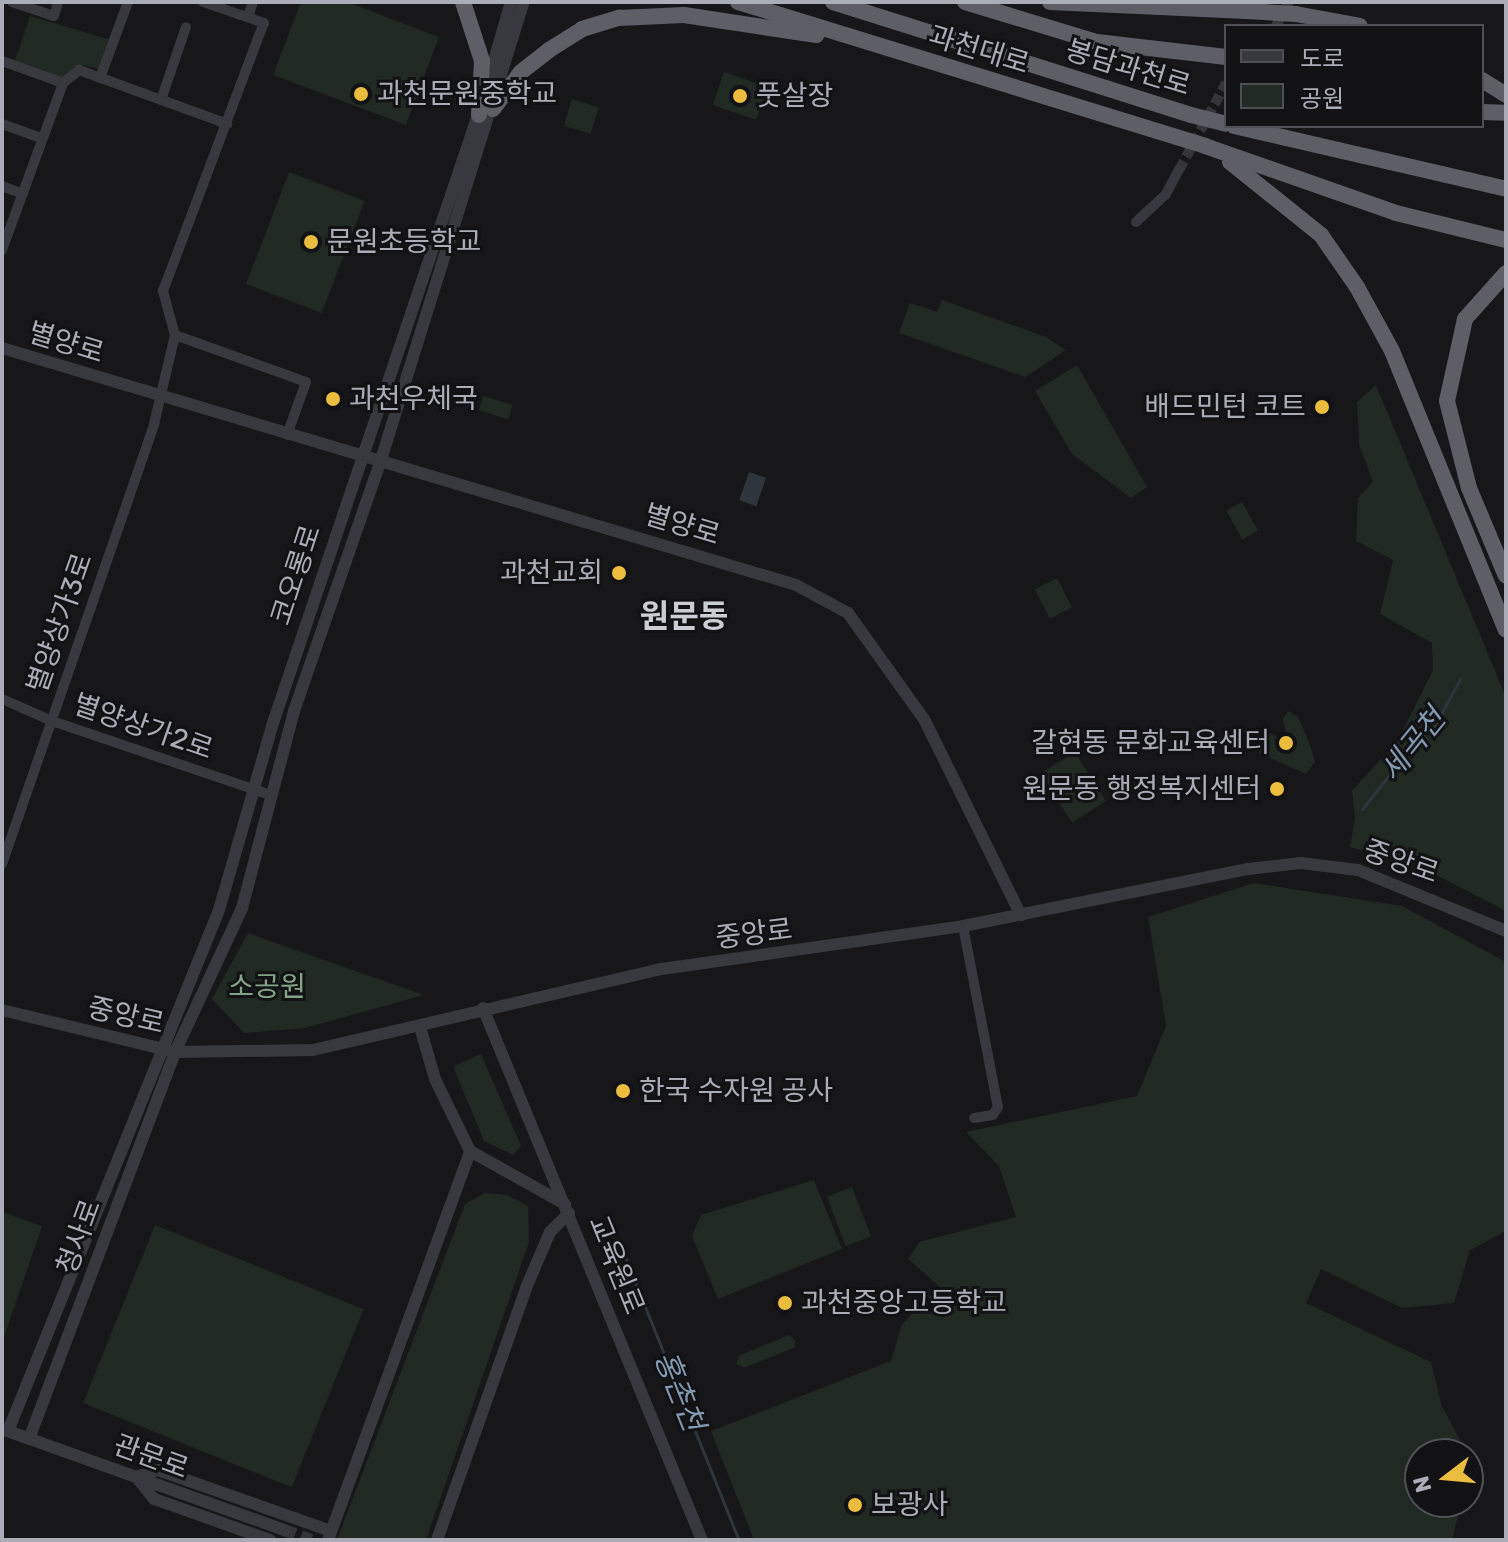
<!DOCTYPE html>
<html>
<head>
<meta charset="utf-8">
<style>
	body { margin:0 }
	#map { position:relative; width:1508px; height:1542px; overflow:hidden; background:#171719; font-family:Rubik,"Noto Sans KR",sans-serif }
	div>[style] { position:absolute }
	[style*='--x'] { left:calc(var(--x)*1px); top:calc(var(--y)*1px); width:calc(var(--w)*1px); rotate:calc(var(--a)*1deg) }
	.green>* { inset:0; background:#212923; transform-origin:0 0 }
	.water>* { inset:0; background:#2e353d; transform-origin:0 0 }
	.stream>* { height:3px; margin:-1.5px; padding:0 1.5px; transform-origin:1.5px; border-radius:1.5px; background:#2e353d }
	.minor-tunnel>* { height:10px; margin-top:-5px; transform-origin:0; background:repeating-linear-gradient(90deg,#343539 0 10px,transparent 0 15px) }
	.tertiary-tunnel>* { height:12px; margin-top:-6px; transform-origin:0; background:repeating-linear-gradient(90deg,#343539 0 12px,transparent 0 18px) }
	.minor>* { height:10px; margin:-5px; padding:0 5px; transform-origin:5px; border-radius:5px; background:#38393e }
	.tertiary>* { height:12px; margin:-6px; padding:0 6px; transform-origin:6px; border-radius:6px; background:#38393e }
	.trunk>* { height:16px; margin:-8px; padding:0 8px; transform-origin:8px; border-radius:8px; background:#5d5e66 }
	.trunk-bridge>* { height:16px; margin:-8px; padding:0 8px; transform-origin:8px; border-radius:8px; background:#5d5e66 }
	.dots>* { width:22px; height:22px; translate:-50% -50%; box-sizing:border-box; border:4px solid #121214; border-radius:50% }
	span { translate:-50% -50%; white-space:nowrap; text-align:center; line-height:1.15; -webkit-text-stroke:6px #121214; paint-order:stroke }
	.street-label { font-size:28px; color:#aaadb8 }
	.poi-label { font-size:28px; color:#aaadb8 }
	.left { translate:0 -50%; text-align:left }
	.right { translate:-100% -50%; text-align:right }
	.park-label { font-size:28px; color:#82a386 }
	.water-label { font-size:30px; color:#8399b2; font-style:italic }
	.quarter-label { font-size:32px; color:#cbcdd5; font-weight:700 }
	.frame { position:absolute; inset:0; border:4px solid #aaadb8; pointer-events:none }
	.legend { position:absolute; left:1224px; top:24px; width:260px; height:104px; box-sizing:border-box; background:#121214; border:2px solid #4f5056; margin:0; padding:10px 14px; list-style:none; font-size:24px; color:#aaadb8 }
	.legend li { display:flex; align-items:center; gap:16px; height:40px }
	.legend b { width:40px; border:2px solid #4f5056 }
	.north { position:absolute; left:1404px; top:1438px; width:80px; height:80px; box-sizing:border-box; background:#121214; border:2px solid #4f5056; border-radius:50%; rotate:254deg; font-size:22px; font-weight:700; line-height:32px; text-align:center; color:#aaadb8 }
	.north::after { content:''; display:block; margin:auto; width:28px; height:36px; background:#ebbc3e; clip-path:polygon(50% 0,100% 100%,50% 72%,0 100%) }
</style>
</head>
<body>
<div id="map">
	<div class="green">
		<div style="clip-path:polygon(301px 2px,347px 2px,439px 37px,406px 125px,273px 75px)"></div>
		<div style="clip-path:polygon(30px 16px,111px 40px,100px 69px,82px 65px,62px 79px,15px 61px)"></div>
		<div style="left:724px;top:72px;width:46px;height:35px;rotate:19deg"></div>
		<div style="left:572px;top:99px;width:28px;height:28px;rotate:17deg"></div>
		<div style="left:289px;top:172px;width:81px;height:120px;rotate:21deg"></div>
		<div style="clip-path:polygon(942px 300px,1046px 337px,1066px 350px,1025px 377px,899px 333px,910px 303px,937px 312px)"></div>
		<div style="clip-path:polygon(1077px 365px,1147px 487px,1131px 498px,1072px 454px,1035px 391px)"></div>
		<div style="clip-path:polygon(1376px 385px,1506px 697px,1506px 911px,1417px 865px,1350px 847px,1355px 819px,1352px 791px,1398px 740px,1433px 670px,1432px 643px,1380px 614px,1393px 560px,1356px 541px,1358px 498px,1373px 482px,1359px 444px,1357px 402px)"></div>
		<div style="left:483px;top:396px;width:31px;height:15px;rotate:17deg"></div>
		<div style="left:1242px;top:502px;width:33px;height:18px;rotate:61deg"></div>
		<div style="left:1057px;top:578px;width:33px;height:25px;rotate:63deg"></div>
		<div style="clip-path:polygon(1288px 711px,1298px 717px,1310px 745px,1315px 762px,1306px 774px,1259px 753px,1266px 732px,1288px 741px,1283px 719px)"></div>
		<div style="left:1075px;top:752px;width:58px;height:40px;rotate:58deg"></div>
		<div style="clip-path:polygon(1254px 883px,1402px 906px,1506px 962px,1506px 1231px,1470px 1250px,1454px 1303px,1402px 1308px,1321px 1269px,1306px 1303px,1431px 1362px,1442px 1406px,1462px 1444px,1462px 1454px,1420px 1454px,1420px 1502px,1461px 1502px,1452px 1540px,754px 1540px,711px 1431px,891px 1361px,902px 1324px,940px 1287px,908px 1259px,919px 1242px,1016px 1217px,999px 1166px,966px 1132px,1137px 1096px,1166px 1026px,1148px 917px)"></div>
		<div style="clip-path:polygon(248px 933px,290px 948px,424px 995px,305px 1028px,244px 1033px,212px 999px)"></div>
		<div style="clip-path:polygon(481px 1054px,521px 1146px,513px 1155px,484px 1141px,455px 1071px,454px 1066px)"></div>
		<div style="clip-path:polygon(814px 1180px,842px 1249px,718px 1299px,692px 1236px,701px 1215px)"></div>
		<div style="left:852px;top:1187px;width:53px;height:27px;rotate:69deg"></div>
		<div style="clip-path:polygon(485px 1193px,507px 1195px,528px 1206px,529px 1242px,426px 1540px,337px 1540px,465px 1204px)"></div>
		<div style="clip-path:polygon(2px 1212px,42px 1226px,2px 1343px)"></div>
		<div style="left:155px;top:1225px;width:225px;height:192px;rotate:22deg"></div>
		<div style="clip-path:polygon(789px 1335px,796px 1341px,794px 1348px,744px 1368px,736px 1364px,740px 1355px)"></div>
	</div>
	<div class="water">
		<div style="left:749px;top:472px;width:18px;height:30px;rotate:19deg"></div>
	</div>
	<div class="stream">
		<div style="--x:1362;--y:809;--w:94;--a:-51.1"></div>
		<div style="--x:1421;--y:736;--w:14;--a:-30"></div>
		<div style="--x:1433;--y:729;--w:57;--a:-61.6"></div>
		<div style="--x:619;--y:1242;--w:321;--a:68.1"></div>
	</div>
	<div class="minor-tunnel">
		<div style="--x:1179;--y:170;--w:99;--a:-61.6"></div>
	</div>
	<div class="tertiary-tunnel">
		<div style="--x:284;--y:1530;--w:29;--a:20"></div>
	</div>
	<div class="minor">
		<div style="--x:12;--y:2;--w:44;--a:18.4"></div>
		<div style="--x:54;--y:16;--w:15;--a:-74"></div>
		<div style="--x:248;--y:17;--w:16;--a:-72"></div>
		<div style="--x:1276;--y:26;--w:27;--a:-62"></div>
		<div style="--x:2;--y:61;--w:65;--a:19.8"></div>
		<div style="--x:63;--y:83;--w:21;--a:-39"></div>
		<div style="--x:79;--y:70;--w:158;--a:20"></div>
		<div style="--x:100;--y:78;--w:81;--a:-69.8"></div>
		<div style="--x:161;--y:100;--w:77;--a:-71.1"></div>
		<div style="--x:2;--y:124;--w:41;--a:19.7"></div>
		<div style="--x:2;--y:186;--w:22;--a:21"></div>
		<div style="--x:1136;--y:222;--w:41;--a:-43"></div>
		<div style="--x:1166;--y:194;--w:27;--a:-62"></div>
		<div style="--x:2;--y:250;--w:178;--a:-69.9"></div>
		<div style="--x:175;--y:335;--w:139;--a:19.7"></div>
		<div style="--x:306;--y:382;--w:56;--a:109.7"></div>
		<div style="--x:2;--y:699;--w:55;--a:23.7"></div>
		<div style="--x:52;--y:721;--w:231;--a:18.7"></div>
		<div style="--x:2;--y:864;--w:466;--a:-70.9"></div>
		<div style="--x:154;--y:424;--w:91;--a:-76.7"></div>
		<div style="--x:175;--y:335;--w:46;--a:-105.3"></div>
		<div style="--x:163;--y:291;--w:286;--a:-69.4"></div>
		<div style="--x:264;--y:23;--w:65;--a:-161"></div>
		<div style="--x:963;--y:926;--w:184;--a:79.1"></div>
		<div style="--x:998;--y:1107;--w:9;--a:122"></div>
		<div style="--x:993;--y:1115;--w:19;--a:171"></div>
	</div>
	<div class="tertiary">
		<div style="--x:485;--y:92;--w:94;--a:-73.9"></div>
		<div style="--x:2;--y:348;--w:829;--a:16.62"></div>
		<div style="--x:796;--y:585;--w:59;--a:28.3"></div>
		<div style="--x:848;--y:613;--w:130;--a:54.4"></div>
		<div style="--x:924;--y:719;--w:219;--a:63.7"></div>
		<div style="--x:483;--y:1008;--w:575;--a:67.63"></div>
		<div style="--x:2;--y:1010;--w:178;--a:13.6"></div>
		<div style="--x:175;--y:1052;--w:138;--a:-0.8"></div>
		<div style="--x:313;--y:1050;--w:358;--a:-13.1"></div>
		<div style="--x:662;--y:969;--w:304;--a:-8.1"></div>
		<div style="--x:963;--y:926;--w:291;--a:-11.3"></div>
		<div style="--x:1248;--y:869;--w:53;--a:-6.5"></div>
		<div style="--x:1301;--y:863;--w:57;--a:7"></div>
		<div style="--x:1358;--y:870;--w:160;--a:22.4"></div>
		<div style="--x:420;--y:1027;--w:54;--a:73.9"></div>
		<div style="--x:435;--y:1079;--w:80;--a:64.1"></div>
		<div style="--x:470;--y:1151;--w:109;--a:29.2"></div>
		<div style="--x:2;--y:1429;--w:300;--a:19.7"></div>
		<div style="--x:8;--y:1431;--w:562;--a:-67.95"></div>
		<div style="--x:219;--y:910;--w:191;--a:-73.9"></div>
		<div style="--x:272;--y:726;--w:651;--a:-71.37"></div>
		<div style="--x:29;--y:1439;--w:414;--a:-69.3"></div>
		<div style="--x:175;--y:1052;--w:159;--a:-65"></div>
		<div style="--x:242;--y:908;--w:204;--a:-75.2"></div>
		<div style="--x:294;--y:711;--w:262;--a:-70.9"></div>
		<div style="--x:380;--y:463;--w:483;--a:-72.7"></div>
		<div style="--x:270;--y:1540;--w:123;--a:-160.5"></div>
		<div style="--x:154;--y:1499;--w:28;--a:-129"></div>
		<div style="--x:136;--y:1477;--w:23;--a:-18"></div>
		<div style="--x:158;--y:1470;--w:183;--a:19.4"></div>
		<div style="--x:328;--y:1540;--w:414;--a:-69.9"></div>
		<div style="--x:437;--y:1540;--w:267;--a:-70.5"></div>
		<div style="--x:526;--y:1288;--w:61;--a:-66.8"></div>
		<div style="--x:550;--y:1232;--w:27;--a:-45"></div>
	</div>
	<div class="trunk">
		<div style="--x:463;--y:2;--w:62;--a:72.1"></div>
		<div style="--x:482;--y:61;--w:54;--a:93.2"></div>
		<div style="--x:738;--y:2;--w:489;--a:17.1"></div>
		<div style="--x:1205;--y:146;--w:202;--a:19.3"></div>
		<div style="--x:1396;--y:213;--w:113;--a:13.8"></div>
		<div style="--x:833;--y:2;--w:375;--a:17.5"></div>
		<div style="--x:965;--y:2;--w:138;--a:16.9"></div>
		<div style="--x:1097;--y:42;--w:130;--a:6.6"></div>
		<div style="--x:1050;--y:2;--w:197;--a:2.6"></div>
		<div style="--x:1296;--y:14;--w:65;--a:10.6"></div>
		<div style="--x:1482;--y:80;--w:28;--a:32"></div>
		<div style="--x:493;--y:109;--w:46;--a:-52.9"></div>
		<div style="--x:521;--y:72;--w:36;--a:-38"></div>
		<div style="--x:549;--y:50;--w:39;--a:-32"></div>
		<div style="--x:582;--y:29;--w:39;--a:-17"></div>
		<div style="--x:619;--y:18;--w:65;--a:-2.6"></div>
		<div style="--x:684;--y:15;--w:134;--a:8.6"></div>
		<div style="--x:1482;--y:112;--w:24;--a:2"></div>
		<div style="--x:1234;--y:126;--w:279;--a:13"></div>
		<div style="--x:1230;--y:162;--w:117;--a:38.7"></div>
		<div style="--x:1321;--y:235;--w:63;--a:55.3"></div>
		<div style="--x:1357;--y:287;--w:73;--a:61.3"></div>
		<div style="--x:1392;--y:351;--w:301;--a:67.8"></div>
		<div style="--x:1506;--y:273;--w:62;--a:131.7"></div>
		<div style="--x:1465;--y:319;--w:84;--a:102.4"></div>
		<div style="--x:1447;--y:401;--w:90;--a:75.8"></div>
		<div style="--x:1469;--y:488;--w:95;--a:67.2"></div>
	</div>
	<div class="trunk-bridge">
		<div style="--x:1247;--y:11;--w:49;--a:3.5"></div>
		<div style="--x:1191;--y:115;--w:36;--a:14"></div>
	</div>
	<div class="dots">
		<div style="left:361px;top:94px;background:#ebbc3e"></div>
		<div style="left:740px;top:96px;background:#ebbc3e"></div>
		<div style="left:311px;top:242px;background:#ebbc3e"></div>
		<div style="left:333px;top:399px;background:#ebbc3e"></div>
		<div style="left:1322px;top:407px;background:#ebbc3e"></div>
		<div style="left:619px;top:573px;background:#ebbc3e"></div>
		<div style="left:1286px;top:743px;background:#ebbc3e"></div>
		<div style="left:1277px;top:789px;background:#ebbc3e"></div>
		<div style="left:623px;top:1091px;background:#ebbc3e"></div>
		<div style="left:785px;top:1303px;background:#ebbc3e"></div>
		<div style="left:855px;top:1505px;background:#ebbc3e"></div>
	</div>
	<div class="street-label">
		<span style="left:979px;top:50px;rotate:17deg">과천대로</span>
		<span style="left:1128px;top:68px;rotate:17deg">봉담과천로</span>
		<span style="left:66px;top:343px;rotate:17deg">별양로</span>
		<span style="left:682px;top:525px;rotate:17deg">별양로</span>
		<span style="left:296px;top:575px;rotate:-72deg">코오롱로</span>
		<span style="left:60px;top:623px;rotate:-71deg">별양상가3로</span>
		<span style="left:143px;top:727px;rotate:19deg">별양상가2로</span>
		<span style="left:1401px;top:862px;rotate:19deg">중앙로</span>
		<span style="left:754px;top:934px;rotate:-7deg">중앙로</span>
		<span style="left:126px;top:1016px;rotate:13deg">중앙로</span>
		<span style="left:79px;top:1237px;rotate:-70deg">청사로</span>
		<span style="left:616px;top:1265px;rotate:68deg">교육원로</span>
		<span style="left:151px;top:1457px;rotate:20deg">관문로</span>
	</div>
	<div class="poi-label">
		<span class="left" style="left:377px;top:94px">과천문원중학교</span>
		<span class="left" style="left:756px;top:96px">풋살장</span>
		<span class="left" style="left:327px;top:242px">문원초등학교</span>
		<span class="left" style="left:349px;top:399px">과천우체국</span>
		<span class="right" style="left:1306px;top:407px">배드민턴 코트</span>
		<span class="right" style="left:603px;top:573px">과천교회</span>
		<span class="right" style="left:1270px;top:743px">갈현동 문화교육센터</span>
		<span class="right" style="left:1261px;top:789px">원문동 행정복지센터</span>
		<span class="left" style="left:639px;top:1091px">한국 수자원 공사</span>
		<span class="left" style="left:801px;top:1303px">과천중앙고등학교</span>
		<span class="left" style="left:871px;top:1505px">보광사</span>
	</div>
	<div class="park-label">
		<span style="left:267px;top:987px">소공원</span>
	</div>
	<div class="water-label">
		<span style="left:1413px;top:745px;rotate:-51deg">세곡천</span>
		<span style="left:679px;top:1391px;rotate:68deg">홍촌천</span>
	</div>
	<div class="quarter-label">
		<span style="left:684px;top:616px">원문동</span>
	</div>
	<div class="frame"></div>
	<ul class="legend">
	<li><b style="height:10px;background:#38393e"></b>도로</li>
	<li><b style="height:22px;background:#212923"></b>공원</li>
	</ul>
	<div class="north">N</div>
</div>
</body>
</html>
